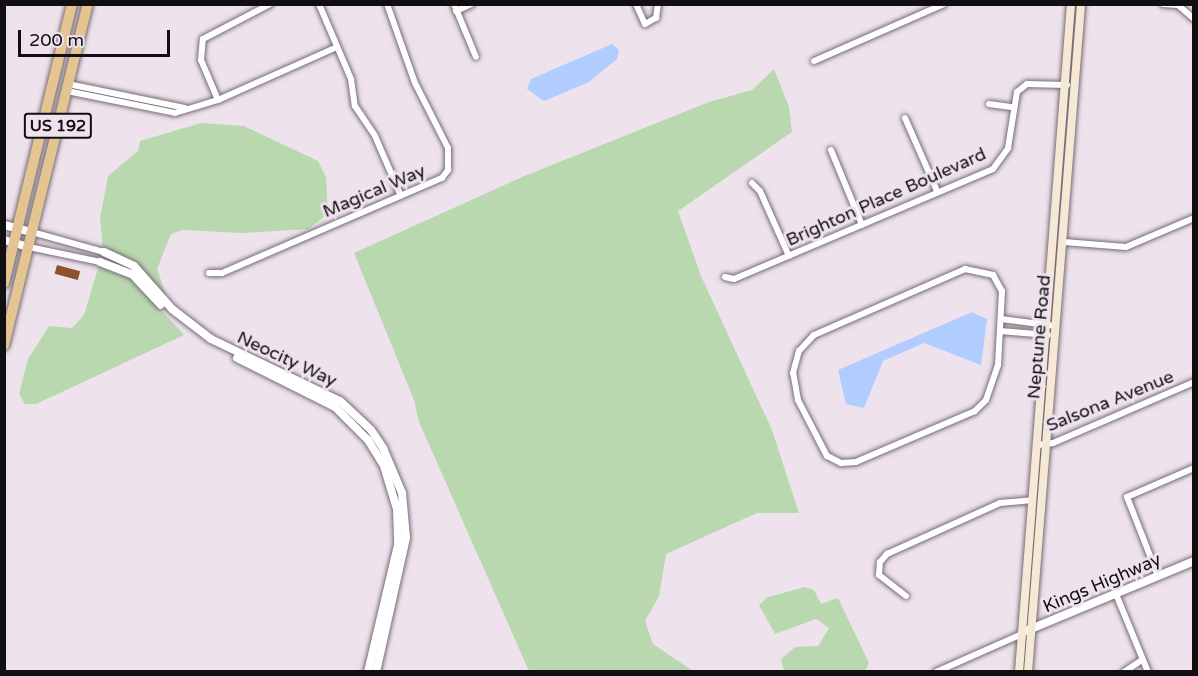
<!DOCTYPE html>
<html>
<head>
<meta charset="utf-8">
<style>
	body { margin:0 }
	#map { position:relative; width:1198px; height:676px; overflow:hidden; background:#eee3ed; font-family:"Varela Round",sans-serif }
	div>[style] { position:absolute }
	[style*='--x'] { left:calc(var(--x)*1px); top:calc(var(--y)*1px); width:calc(var(--w)*1px); rotate:calc(var(--a)*1deg) }
	.green>* { inset:0; background:#b9d8af }
	.water>* { inset:0; background:#b1ccff }
	.building>* { inset:0; background:#8f512c; transform-origin:0 0 }
	.roads { filter:drop-shadow(0 0 2px #766c75) drop-shadow(0 0 2px #766c75) }
	.minor>* { height:6px; margin:-3px; padding:0 3px; transform-origin:3px; border-radius:3px; background:#fff }
	.tertiary>* { height:8px; margin:-4px; padding:0 4px; transform-origin:4px; border-radius:4px; background:#fff }
	.secondary>* { height:8px; margin:-4px; padding:0 4px; transform-origin:4px; border-radius:4px; background:#f5e9d6 }
	.trunk>* { height:10px; margin:-5px; padding:0 5px; transform-origin:5px; border-radius:5px; background:#e4c490 }
	span { translate:-50% -50%; white-space:nowrap; text-align:center; line-height:1.15; -webkit-text-stroke:6px #eee3ed; paint-order:stroke }
	.shield-label span { padding:2px 4px; background:#eee3ed; border:2px solid; border-radius:4px; -webkit-text-stroke-width:0 }
	.shield-label { font-size:16px; color:#120f12; font-weight:700 }
	.street-label { font-size:18px; color:#120f12 }
	.frame { position:absolute; inset:0; border:6px solid #120f12; pointer-events:none }
	.scale { position:absolute; left:18px; top:30px; width:152px; height:27px; box-sizing:border-box; border:3px solid #120f12; border-top:0; padding-left:8px; font-size:18px; line-height:21px; white-space:nowrap; color:#120f12; -webkit-text-stroke:4px #eee3ed; paint-order:stroke }
</style>
</head>
<body>
<div id="map">
	<div class="green">
		<div style="clip-path:polygon(774px 69px,789px 107px,792px 132px,678px 211px,701px 276px,772px 430px,799px 513px,757px 513px,666px 554px,659px 596px,645px 621px,653px 644px,693px 671px,529px 671px,419px 422px,414px 400px,354px 253px,522px 177px,709px 102px,752px 90px)"></div>
		<div style="clip-path:polygon(201px 123px,244px 126px,318px 161px,326px 177px,328px 214px,308px 229px,243px 233px,183px 230px,171px 234px,157px 269px,168px 301px,136px 264px,103px 249px,100px 218px,108px 176px,138px 151px,140px 141px)"></div>
		<div style="clip-path:polygon(99px 265px,130px 276px,184px 335px,36px 404px,25px 404px,19px 394px,28px 359px,49px 326px,72px 328px,84px 315px)"></div>
		<div style="clip-path:polygon(805px 587px,814px 590px,821px 604px,838px 598px,869px 663px,865px 671px,784px 671px,781px 659px,795px 647px,818px 646px,829px 628px,816px 619px,775px 634px,759px 605px,768px 597px)"></div>
	</div>
	<div class="water">
		<div style="clip-path:polygon(612px 44px,619px 50px,617px 59px,589px 82px,544px 101px,527px 89px,531px 79px)"></div>
		<div style="clip-path:polygon(972px 312px,987px 319px,981px 365px,924px 343px,883px 361px,864px 408px,846px 404px,838px 370px)"></div>
	</div>
	<div class="building">
		<div style="left:57px;top:265px;width:24px;height:9px;rotate:15deg"></div>
	</div>
	<div class="roads">
		<div class="minor">
			<div style="--x:319;--y:4;--w:82;--a:66.9"></div>
			<div style="--x:351;--y:79;--w:27;--a:82"></div>
			<div style="--x:355;--y:106;--w:36;--a:56"></div>
			<div style="--x:375;--y:136;--w:65;--a:66.6"></div>
			<div style="--x:454;--y:4;--w:57;--a:67.5"></div>
			<div style="--x:636;--y:4;--w:22;--a:66"></div>
			<div style="--x:645;--y:24;--w:13;--a:-29"></div>
			<div style="--x:656;--y:18;--w:14;--a:-82"></div>
			<div style="--x:1163;--y:4;--w:15;--a:4"></div>
			<div style="--x:1178;--y:5;--w:21;--a:41"></div>
			<div style="--x:456;--y:11;--w:17;--a:-24"></div>
			<div style="--x:814;--y:61;--w:142;--a:-23.7"></div>
			<div style="--x:68;--y:84;--w:119;--a:11.6"></div>
			<div style="--x:67;--y:91;--w:110;--a:11.5"></div>
			<div style="--x:175;--y:113;--w:45;--a:-16.8"></div>
			<div style="--x:218;--y:100;--w:130;--a:-24"></div>
			<div style="--x:218;--y:100;--w:43;--a:-113"></div>
			<div style="--x:201;--y:60;--w:21;--a:-85"></div>
			<div style="--x:203;--y:39;--w:76;--a:-27.6"></div>
			<div style="--x:989;--y:104;--w:22;--a:8"></div>
			<div style="--x:905;--y:118;--w:80;--a:66.3"></div>
			<div style="--x:831;--y:150;--w:81;--a:67.5"></div>
			<div style="--x:752;--y:183;--w:11;--a:45"></div>
			<div style="--x:760;--y:191;--w:71;--a:66"></div>
			<div style="--x:32;--y:232;--w:75;--a:15.5"></div>
			<div style="--x:1064;--y:242;--w:62;--a:4.6"></div>
			<div style="--x:1126;--y:247;--w:74;--a:-23.1"></div>
			<div style="--x:29;--y:247;--w:73;--a:11.9"></div>
			<div style="--x:965;--y:269;--w:29;--a:12"></div>
			<div style="--x:993;--y:275;--w:18;--a:61"></div>
			<div style="--x:1002;--y:291;--w:74;--a:93.1"></div>
			<div style="--x:998;--y:365;--w:37;--a:109"></div>
			<div style="--x:986;--y:400;--w:16;--a:135"></div>
			<div style="--x:975;--y:411;--w:129;--a:156.8"></div>
			<div style="--x:856;--y:462;--w:15;--a:176"></div>
			<div style="--x:841;--y:463;--w:16;--a:-153"></div>
			<div style="--x:827;--y:456;--w:63;--a:-117.4"></div>
			<div style="--x:798;--y:400;--w:27;--a:-100"></div>
			<div style="--x:793;--y:373;--w:23;--a:-75"></div>
			<div style="--x:799;--y:351;--w:22;--a:-47"></div>
			<div style="--x:814;--y:335;--w:165;--a:-23.6"></div>
			<div style="--x:209;--y:273;--w:13;--a:0"></div>
			<div style="--x:222;--y:273;--w:240;--a:-23.4"></div>
			<div style="--x:442;--y:178;--w:10;--a:-53"></div>
			<div style="--x:448;--y:170;--w:22;--a:-90"></div>
			<div style="--x:448;--y:148;--w:73;--a:-116.9"></div>
			<div style="--x:415;--y:83;--w:84;--a:-109.5"></div>
			<div style="--x:725;--y:277;--w:9;--a:13"></div>
			<div style="--x:734;--y:279;--w:281;--a:-23"></div>
			<div style="--x:993;--y:169;--w:26;--a:-54"></div>
			<div style="--x:1008;--y:148;--w:57;--a:-80.9"></div>
			<div style="--x:1017;--y:92;--w:13;--a:-39"></div>
			<div style="--x:1027;--y:84;--w:40;--a:1.4"></div>
			<div style="--x:1001;--y:319;--w:55;--a:7.3"></div>
			<div style="--x:1000;--y:331;--w:48;--a:4.8"></div>
			<div style="--x:1038;--y:445;--w:15;--a:-8"></div>
			<div style="--x:1053;--y:443;--w:154;--a:-23.4"></div>
			<div style="--x:1158;--y:576;--w:85;--a:-111.4"></div>
			<div style="--x:1127;--y:497;--w:73;--a:-23.4"></div>
			<div style="--x:1116;--y:594;--w:84;--a:67.7"></div>
			<div style="--x:906;--y:596;--w:34;--a:-142"></div>
			<div style="--x:879;--y:575;--w:13;--a:-86"></div>
			<div style="--x:880;--y:562;--w:11;--a:-49"></div>
			<div style="--x:887;--y:554;--w:124;--a:-24.3"></div>
			<div style="--x:1000;--y:503;--w:33;--a:-5"></div>
			<div style="--x:936;--y:672;--w:94;--a:-23.8"></div>
			<div style="--x:1124;--y:672;--w:22;--a:-34"></div>
		</div>
		<div class="tertiary">
			<div style="--x:4;--y:225;--w:29;--a:14"></div>
			<div style="--x:4;--y:240;--w:26;--a:16"></div>
			<div style="--x:104;--y:252;--w:33;--a:25"></div>
			<div style="--x:134;--y:266;--w:57;--a:48.5"></div>
			<div style="--x:172;--y:309;--w:49;--a:37.6"></div>
			<div style="--x:211;--y:339;--w:143;--a:25.7"></div>
			<div style="--x:340;--y:401;--w:42;--a:43.1"></div>
			<div style="--x:371;--y:430;--w:22;--a:56"></div>
			<div style="--x:383;--y:448;--w:49;--a:67.1"></div>
			<div style="--x:402;--y:493;--w:45;--a:84.9"></div>
			<div style="--x:406;--y:538;--w:137;--a:102.6"></div>
			<div style="--x:100;--y:262;--w:34;--a:21"></div>
			<div style="--x:132;--y:274;--w:42;--a:46.9"></div>
			<div style="--x:237;--y:358;--w:110;--a:26.6"></div>
			<div style="--x:335;--y:407;--w:47;--a:45"></div>
			<div style="--x:368;--y:440;--w:31;--a:58"></div>
			<div style="--x:384;--y:466;--w:45;--a:73.2"></div>
			<div style="--x:397;--y:509;--w:36;--a:88"></div>
			<div style="--x:398;--y:545;--w:130;--a:103.3"></div>
			<div style="--x:1026;--y:631;--w:182;--a:-22.6"></div>
		</div>
		<div class="secondary">
			<div style="--x:1019;--y:672;--w:670;--a:-85.55"></div>
			<div style="--x:1028;--y:672;--w:670;--a:-85.46"></div>
		</div>
		<div class="trunk">
			<div style="--x:4;--y:283;--w:287;--a:-76.3"></div>
			<div style="--x:4;--y:345;--w:351;--a:-76.2"></div>
		</div>
	</div>
	<div class="shield-label">
		<span style="left:58px;top:126px">US 192</span>
	</div>
	<div class="street-label">
		<span style="left:374px;top:191px;rotate:-23deg">Magical Way</span>
		<span style="left:886px;top:197px;rotate:-24deg">Brighton Place Boulevard</span>
		<span style="left:1039px;top:337px;rotate:-85deg">Neptune Road</span>
		<span style="left:287px;top:359px;rotate:25deg">Neocity Way</span>
		<span style="left:1110px;top:401px;rotate:-22deg">Salsona Avenue</span>
		<span style="left:1102px;top:583px;rotate:-23deg">Kings Highway</span>
	</div>
	<div class="frame"></div>
	<div class="scale">200 m</div>
</div>
</body>
</html>
